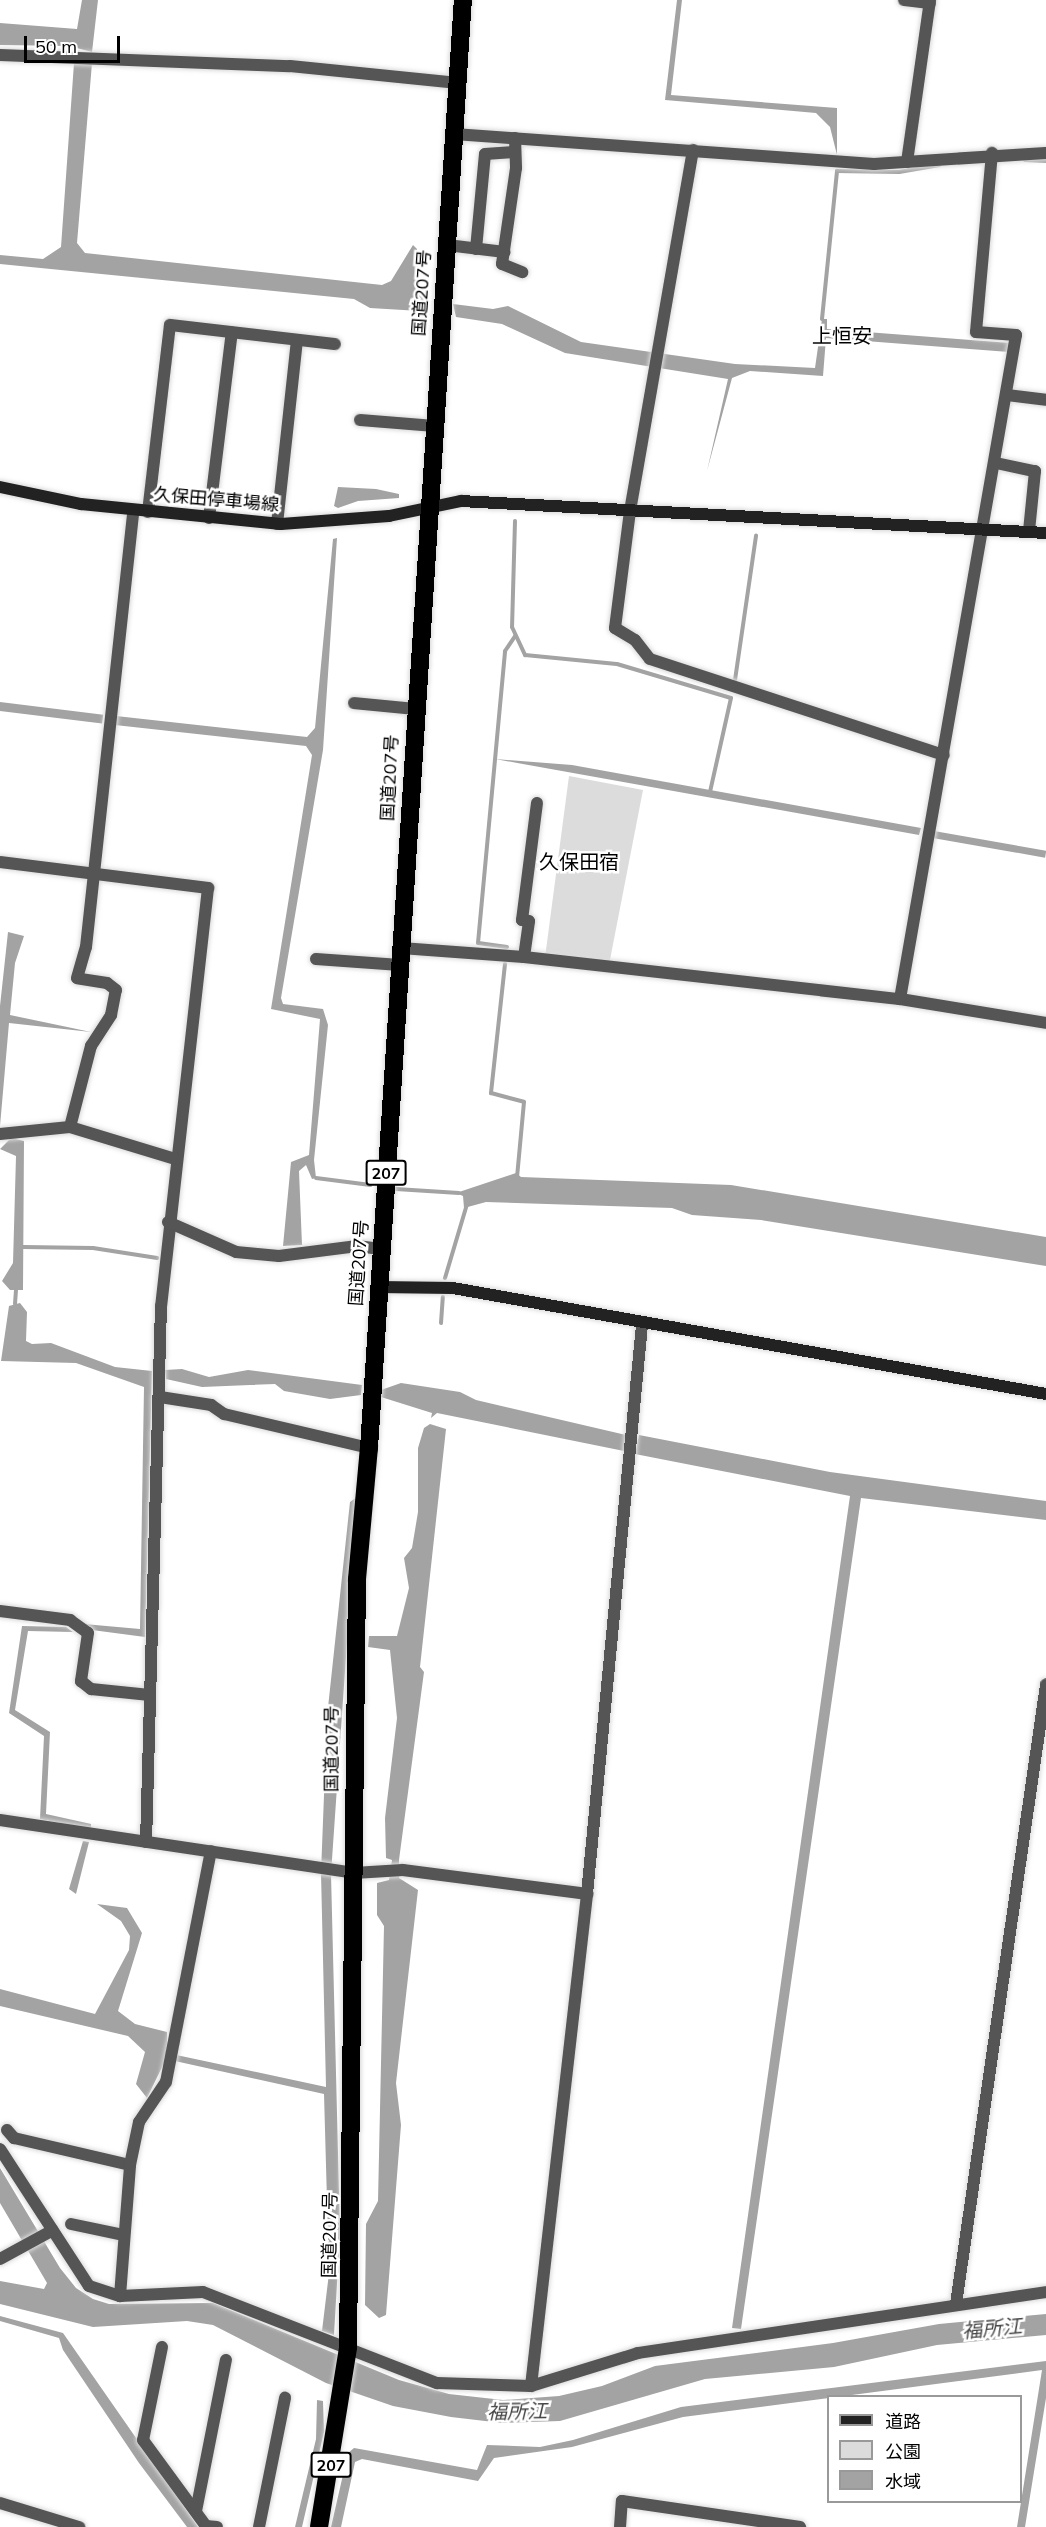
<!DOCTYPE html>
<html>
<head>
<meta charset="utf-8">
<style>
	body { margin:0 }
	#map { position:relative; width:1046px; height:2527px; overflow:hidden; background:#fff; font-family:Mulish,"Noto Sans JP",sans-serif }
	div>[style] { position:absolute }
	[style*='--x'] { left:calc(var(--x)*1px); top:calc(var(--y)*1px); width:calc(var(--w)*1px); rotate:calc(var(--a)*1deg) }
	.green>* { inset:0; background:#dcdcdc }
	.water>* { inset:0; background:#a3a3a3; transform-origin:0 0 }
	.stream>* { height:4px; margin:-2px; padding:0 2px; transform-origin:2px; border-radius:2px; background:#a3a3a3 }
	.roads { filter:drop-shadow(0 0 2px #dbdbdb) drop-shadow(0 0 2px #dbdbdb) }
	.street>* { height:12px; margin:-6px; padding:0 6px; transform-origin:6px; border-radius:6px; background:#555 }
	.secondary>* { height:12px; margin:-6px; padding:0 6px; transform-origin:6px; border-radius:6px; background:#222 }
	.highway>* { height:18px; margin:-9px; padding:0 9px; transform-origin:9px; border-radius:9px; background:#000 }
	span { translate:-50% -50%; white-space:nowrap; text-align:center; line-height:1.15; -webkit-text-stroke:5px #fff; paint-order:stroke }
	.shield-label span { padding:2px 4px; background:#fff; border:2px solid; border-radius:4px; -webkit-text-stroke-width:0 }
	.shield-label { font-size:16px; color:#000; font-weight:700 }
	.street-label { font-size:18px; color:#000 }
	.neighbourhood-label { font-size:20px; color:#000 }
	.water-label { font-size:20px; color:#444; font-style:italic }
	.legend { position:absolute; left:827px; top:2395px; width:195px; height:108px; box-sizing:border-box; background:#fff; border:2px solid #999; margin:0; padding:8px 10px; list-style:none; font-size:18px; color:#000 }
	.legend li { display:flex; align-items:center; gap:12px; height:30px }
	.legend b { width:30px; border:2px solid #999 }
	.scale { position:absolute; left:24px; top:36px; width:96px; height:27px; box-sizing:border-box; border:3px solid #000; border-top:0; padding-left:8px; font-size:18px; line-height:21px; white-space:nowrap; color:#000; -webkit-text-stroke:4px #fff; paint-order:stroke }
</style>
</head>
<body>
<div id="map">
	<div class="green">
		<div style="clip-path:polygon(569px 776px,643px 790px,608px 970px,544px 965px)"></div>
	</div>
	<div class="water">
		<div style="clip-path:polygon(82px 0,98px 0,92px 52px,69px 46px,0 45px,0 23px,77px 29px)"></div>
		<div style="clip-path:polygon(677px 0,682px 0,671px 95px,837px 108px,837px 155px,830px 127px,816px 113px,665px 100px)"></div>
		<div style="clip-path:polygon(74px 63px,92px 63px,77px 243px,85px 253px,382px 285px,391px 281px,413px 245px,417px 249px,420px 296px,426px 298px,426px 306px,420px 311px,370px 308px,354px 299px,0 264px,0 255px,43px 259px,61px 247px)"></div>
		<div style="clip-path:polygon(453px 304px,493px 309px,508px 306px,581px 342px,735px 364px,815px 368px,822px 319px,827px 319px,827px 329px,1010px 343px,1009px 352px,826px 338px,823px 376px,750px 371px,732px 378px,707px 471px,728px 379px,565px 353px,502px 324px,456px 317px)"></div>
		<div style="clip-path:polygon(338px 487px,376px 489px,399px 494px,399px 498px,358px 501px,338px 508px,334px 506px)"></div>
		<div style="clip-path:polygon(337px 538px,323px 750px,281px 998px,283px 1004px,323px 1009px,328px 1025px,314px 1160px,316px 1178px,312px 1179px,306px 1165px,299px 1171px,302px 1245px,283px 1246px,291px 1162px,309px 1155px,320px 1019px,271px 1009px,312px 755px,306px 746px,115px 725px,116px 716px,307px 737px,315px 728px,333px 539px)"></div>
		<div style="left:0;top:702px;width:104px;height:9px;rotate:7deg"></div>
		<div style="clip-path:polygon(495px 759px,572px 765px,921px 828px,919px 835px)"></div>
		<div style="left:934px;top:831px;width:114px;height:7px;rotate:10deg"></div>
		<div style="clip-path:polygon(8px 932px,24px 936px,15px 963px,10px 1015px,91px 1032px,9px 1023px,0 1126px,0 1006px)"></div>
		<div style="clip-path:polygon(11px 1138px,24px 1141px,23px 1290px,10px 1290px,2px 1281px,13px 1263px,16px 1156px,0 1149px)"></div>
		<div style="clip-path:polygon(516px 1173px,521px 1177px,731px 1185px,1046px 1237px,1046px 1266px,761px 1220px,692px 1215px,672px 1208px,486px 1202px,464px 1208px,463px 1196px,456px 1193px)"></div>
		<div style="clip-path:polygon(20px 1303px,27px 1312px,26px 1341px,32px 1344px,51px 1343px,115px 1367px,152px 1371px,145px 1637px,92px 1630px,84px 1624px,140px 1629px,144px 1387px,76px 1363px,1px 1361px,9px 1306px)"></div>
		<div style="clip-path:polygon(182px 1369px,209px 1377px,248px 1370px,362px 1385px,361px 1395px,330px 1399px,284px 1391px,275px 1384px,202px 1387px,166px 1379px,165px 1370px)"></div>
		<div style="clip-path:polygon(401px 1383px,460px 1392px,476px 1400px,626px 1435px,624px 1451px,437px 1413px,431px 1418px,432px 1413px,381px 1397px,381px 1390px)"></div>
		<div style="clip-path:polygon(430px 1424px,446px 1429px,420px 1667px,424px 1672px,399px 1860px,399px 1878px,418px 1890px,396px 2083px,401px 2125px,386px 2315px,379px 2318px,365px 2305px,366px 2224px,378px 2201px,384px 1926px,377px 1915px,377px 1883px,389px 1880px,392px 1860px,386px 1858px,385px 1818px,397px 1718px,390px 1650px,368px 1647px,369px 1636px,397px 1636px,409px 1588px,404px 1558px,412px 1548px,418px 1512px,418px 1448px,424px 1428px)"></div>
		<div style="clip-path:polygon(639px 1435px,830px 1472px,1046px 1501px,1046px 1520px,861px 1498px,741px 2329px,732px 2328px,850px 1496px,635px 1454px)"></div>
		<div style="clip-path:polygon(357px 1497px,331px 1874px,340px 2233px,334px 2335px,322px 2331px,329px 2273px,324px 2094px,166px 2059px,147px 2098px,136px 2084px,145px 2052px,128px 2036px,0 2006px,0 1989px,95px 2014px,129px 1950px,130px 1936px,121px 1921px,97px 1904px,127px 1908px,142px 1933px,118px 2011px,135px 2024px,167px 2032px,167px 2053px,326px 2087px,321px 1873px,327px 1717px,350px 1502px)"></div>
		<div style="clip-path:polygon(22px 1626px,66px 1627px,73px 1632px,28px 1631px,15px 1710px,50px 1732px,46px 1814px,91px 1824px,91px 1829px,40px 1819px,44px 1736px,9px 1713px)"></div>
		<div style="clip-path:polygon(83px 1841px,89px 1842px,76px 1894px,69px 1889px)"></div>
		<div style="clip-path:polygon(0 2168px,60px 2268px,76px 2288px,93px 2299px,109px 2304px,213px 2303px,399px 2380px,449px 2394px,503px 2400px,559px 2396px,602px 2386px,655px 2366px,833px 2343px,939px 2324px,1046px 2314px,1046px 2335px,937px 2345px,834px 2367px,705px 2379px,560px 2421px,502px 2423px,451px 2417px,393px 2406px,326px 2383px,213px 2325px,187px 2321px,93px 2327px,0 2304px,0 2281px,44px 2289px,47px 2283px,0 2203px)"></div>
		<div style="clip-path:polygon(0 2316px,63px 2333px,198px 2527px,187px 2527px,139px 2463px,63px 2350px,59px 2338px,0 2321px)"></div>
		<div style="clip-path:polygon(1046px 2361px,1046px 2398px,1025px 2527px,1017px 2527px,1042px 2370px,683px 2417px,572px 2447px,494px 2458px,478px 2481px,362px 2459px,355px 2462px,341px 2527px,331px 2527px,348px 2453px,354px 2448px,477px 2470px,487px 2445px,540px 2447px,573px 2440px,681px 2407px)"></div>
		<div style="clip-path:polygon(317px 2400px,323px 2401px,324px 2432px,302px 2527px,295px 2527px,316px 2439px)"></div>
	</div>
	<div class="stream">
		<div style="--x:1025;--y:160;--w:21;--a:3"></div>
		<div style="--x:822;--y:319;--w:149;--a:-84.2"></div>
		<div style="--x:837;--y:171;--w:62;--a:0.9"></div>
		<div style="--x:899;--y:172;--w:41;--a:-9.9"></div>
		<div style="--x:515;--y:521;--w:106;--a:91.6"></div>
		<div style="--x:512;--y:627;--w:31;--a:65"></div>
		<div style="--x:525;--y:655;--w:92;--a:5.6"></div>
		<div style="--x:617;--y:664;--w:119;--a:16.6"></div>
		<div style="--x:731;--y:698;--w:96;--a:102.6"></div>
		<div style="--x:735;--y:680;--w:146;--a:-81.7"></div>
		<div style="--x:507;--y:947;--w:29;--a:-172"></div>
		<div style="--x:478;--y:943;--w:293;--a:-84.7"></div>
		<div style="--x:505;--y:651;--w:18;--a:-56"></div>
		<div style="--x:505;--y:964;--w:130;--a:96.2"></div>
		<div style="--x:491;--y:1093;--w:34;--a:15"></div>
		<div style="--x:524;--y:1102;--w:75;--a:95.3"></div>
		<div style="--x:316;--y:1178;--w:55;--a:7.3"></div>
		<div style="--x:396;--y:1189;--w:63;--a:3.6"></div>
		<div style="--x:23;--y:1247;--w:70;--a:0.8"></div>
		<div style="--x:93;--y:1248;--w:65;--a:8.9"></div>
		<div style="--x:445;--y:1278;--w:77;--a:-73.4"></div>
		<div style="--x:15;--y:1304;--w:14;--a:-86"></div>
		<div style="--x:441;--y:1323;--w:26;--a:-86"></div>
	</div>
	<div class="roads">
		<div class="street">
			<div style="--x:904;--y:0;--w:26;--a:7"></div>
			<div style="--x:0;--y:55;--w:290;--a:2.2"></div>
			<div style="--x:290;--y:66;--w:169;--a:5.8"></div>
			<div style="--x:454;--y:134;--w:421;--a:4.1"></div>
			<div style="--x:874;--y:164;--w:172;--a:-3.7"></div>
			<div style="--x:515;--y:138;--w:30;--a:88"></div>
			<div style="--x:516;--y:168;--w:97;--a:98.3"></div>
			<div style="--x:502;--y:264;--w:22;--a:22"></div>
			<div style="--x:693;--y:150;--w:366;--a:99.9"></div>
			<div style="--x:630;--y:511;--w:118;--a:97.3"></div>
			<div style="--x:615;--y:628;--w:23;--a:31"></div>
			<div style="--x:635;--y:640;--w:24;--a:52"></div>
			<div style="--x:650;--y:659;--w:309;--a:18.1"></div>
			<div style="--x:907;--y:162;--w:164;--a:-81.9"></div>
			<div style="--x:447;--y:245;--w:58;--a:6.9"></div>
			<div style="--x:476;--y:249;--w:95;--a:-84.6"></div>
			<div style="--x:485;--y:154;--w:29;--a:-4"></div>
			<div style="--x:1007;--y:395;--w:39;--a:7"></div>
			<div style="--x:360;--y:420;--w:75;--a:4.6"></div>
			<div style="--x:996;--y:463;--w:40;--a:12"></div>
			<div style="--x:1035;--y:471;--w:60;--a:95.7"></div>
			<div style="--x:148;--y:512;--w:188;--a:-83.3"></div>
			<div style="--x:170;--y:325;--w:166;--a:6.6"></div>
			<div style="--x:209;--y:518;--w:187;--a:-83"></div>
			<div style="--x:277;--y:524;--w:185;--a:-83.8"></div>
			<div style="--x:354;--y:703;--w:61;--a:5.6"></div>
			<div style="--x:0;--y:862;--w:210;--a:7.1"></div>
			<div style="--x:208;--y:888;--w:421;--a:96.4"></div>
			<div style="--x:161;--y:1306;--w:536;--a:91.6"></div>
			<div style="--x:401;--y:948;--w:123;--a:4.2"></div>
			<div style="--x:524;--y:957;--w:378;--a:6.4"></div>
			<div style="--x:900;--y:999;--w:148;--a:9.3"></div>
			<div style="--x:524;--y:957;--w:36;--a:-82"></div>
			<div style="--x:529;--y:921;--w:7;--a:-172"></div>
			<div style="--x:522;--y:920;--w:118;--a:-82.7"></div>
			<div style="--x:316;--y:959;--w:84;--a:4.1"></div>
			<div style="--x:900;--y:999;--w:674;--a:-80.09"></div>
			<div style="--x:1016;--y:335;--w:40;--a:-175.7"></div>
			<div style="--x:976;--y:332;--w:180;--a:-84.9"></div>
			<div style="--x:70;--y:1127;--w:84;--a:-75.5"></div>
			<div style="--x:91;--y:1046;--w:37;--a:-57"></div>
			<div style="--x:111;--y:1015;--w:25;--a:-79"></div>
			<div style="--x:116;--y:990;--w:11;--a:-142"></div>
			<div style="--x:107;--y:983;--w:30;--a:-171"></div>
			<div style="--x:77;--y:978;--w:32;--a:-74"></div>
			<div style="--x:86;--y:947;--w:439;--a:-83.8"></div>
			<div style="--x:0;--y:1134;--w:70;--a:-5.7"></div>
			<div style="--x:70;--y:1127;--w:110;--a:16.9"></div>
			<div style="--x:168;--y:1222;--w:74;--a:23.8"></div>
			<div style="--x:236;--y:1252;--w:43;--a:5.3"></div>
			<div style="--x:279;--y:1256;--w:79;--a:-7.3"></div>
			<div style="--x:357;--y:1246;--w:24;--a:7"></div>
			<div style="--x:160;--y:1397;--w:52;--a:8.9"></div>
			<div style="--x:211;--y:1405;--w:16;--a:35"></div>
			<div style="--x:224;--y:1414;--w:149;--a:13.2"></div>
			<div style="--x:0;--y:1611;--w:71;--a:7.3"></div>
			<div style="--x:70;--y:1620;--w:22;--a:36"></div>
			<div style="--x:88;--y:1633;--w:49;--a:98.3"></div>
			<div style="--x:81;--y:1681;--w:13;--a:39"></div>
			<div style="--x:91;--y:1689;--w:59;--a:5.8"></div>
			<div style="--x:0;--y:1820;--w:358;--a:8.5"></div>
			<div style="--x:354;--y:1873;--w:49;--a:-3.5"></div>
			<div style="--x:403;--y:1870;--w:186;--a:7.4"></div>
			<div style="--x:7;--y:2130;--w:11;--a:49"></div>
			<div style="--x:14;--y:2138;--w:119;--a:13.1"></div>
			<div style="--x:0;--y:2149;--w:163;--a:57"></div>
			<div style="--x:89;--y:2286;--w:33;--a:18"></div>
			<div style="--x:120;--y:2296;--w:83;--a:-2.8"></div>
			<div style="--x:203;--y:2292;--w:251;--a:21.3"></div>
			<div style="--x:437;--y:2383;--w:94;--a:1.8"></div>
			<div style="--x:531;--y:2386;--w:112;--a:-17.1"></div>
			<div style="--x:638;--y:2353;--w:413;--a:-8.5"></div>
			<div style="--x:71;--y:2224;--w:53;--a:11.9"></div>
			<div style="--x:0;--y:2259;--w:60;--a:-28.7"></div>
			<div style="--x:120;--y:2296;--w:131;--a:-85.6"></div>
			<div style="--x:130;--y:2165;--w:44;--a:-78.2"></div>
			<div style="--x:139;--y:2122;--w:48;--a:-56"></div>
			<div style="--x:166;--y:2082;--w:235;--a:-79"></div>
			<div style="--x:956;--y:2304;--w:626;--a:-81.73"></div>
			<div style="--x:162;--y:2347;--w:95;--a:101.5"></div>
			<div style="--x:143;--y:2440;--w:107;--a:53.8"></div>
			<div style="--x:206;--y:2526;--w:11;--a:5"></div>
			<div style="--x:531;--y:2386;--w:495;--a:-83.5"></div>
			<div style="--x:587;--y:1894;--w:572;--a:-84.48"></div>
			<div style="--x:0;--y:2503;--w:83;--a:16.9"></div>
			<div style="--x:196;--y:2511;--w:154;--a:-78.8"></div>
			<div style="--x:259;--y:2527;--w:132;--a:-78.6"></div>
			<div style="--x:620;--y:2527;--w:26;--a:-86"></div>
			<div style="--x:622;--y:2501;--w:180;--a:8.3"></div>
		</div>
		<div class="secondary">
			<div style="--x:0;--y:487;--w:83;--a:11.9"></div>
			<div style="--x:81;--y:504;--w:201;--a:5.7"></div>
			<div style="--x:281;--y:524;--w:108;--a:-4.2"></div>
			<div style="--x:389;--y:516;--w:74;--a:-11.8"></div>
			<div style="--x:461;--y:501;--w:586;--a:3.13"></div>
			<div style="--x:378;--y:1287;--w:75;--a:0.8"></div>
			<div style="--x:453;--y:1288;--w:602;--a:10.13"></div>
		</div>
		<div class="highway">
			<div style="--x:319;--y:2527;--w:182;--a:-80.8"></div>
			<div style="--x:348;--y:2347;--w:768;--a:-89.33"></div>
			<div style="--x:357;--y:1579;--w:132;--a:-84.8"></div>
			<div style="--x:369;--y:1448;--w:1451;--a:-86.29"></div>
		</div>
	</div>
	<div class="shield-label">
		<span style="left:386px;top:1173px">207</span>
		<span style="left:331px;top:2465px">207</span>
	</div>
	<div class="street-label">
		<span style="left:422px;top:293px;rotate:-86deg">国道207号</span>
		<span style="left:216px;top:500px;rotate:5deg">久保田停車場線</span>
		<span style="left:390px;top:778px;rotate:-87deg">国道207号</span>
		<span style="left:359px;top:1263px;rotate:-86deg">国道207号</span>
		<span style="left:332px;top:1749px;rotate:-90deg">国道207号</span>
		<span style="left:330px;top:2235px;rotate:-89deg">国道207号</span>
	</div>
	<div class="neighbourhood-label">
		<span style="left:842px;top:335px">上恒安</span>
		<span style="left:579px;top:861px">久保田宿</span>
	</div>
	<div class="water-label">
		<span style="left:992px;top:2328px;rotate:-5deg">福所江</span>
		<span style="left:517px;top:2411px;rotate:-1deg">福所江</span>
	</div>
	<ul class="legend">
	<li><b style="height:8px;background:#222"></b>道路</li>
	<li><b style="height:16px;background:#dcdcdc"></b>公園</li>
	<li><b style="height:16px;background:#a3a3a3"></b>水域</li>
	</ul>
	<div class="scale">50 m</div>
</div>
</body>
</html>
